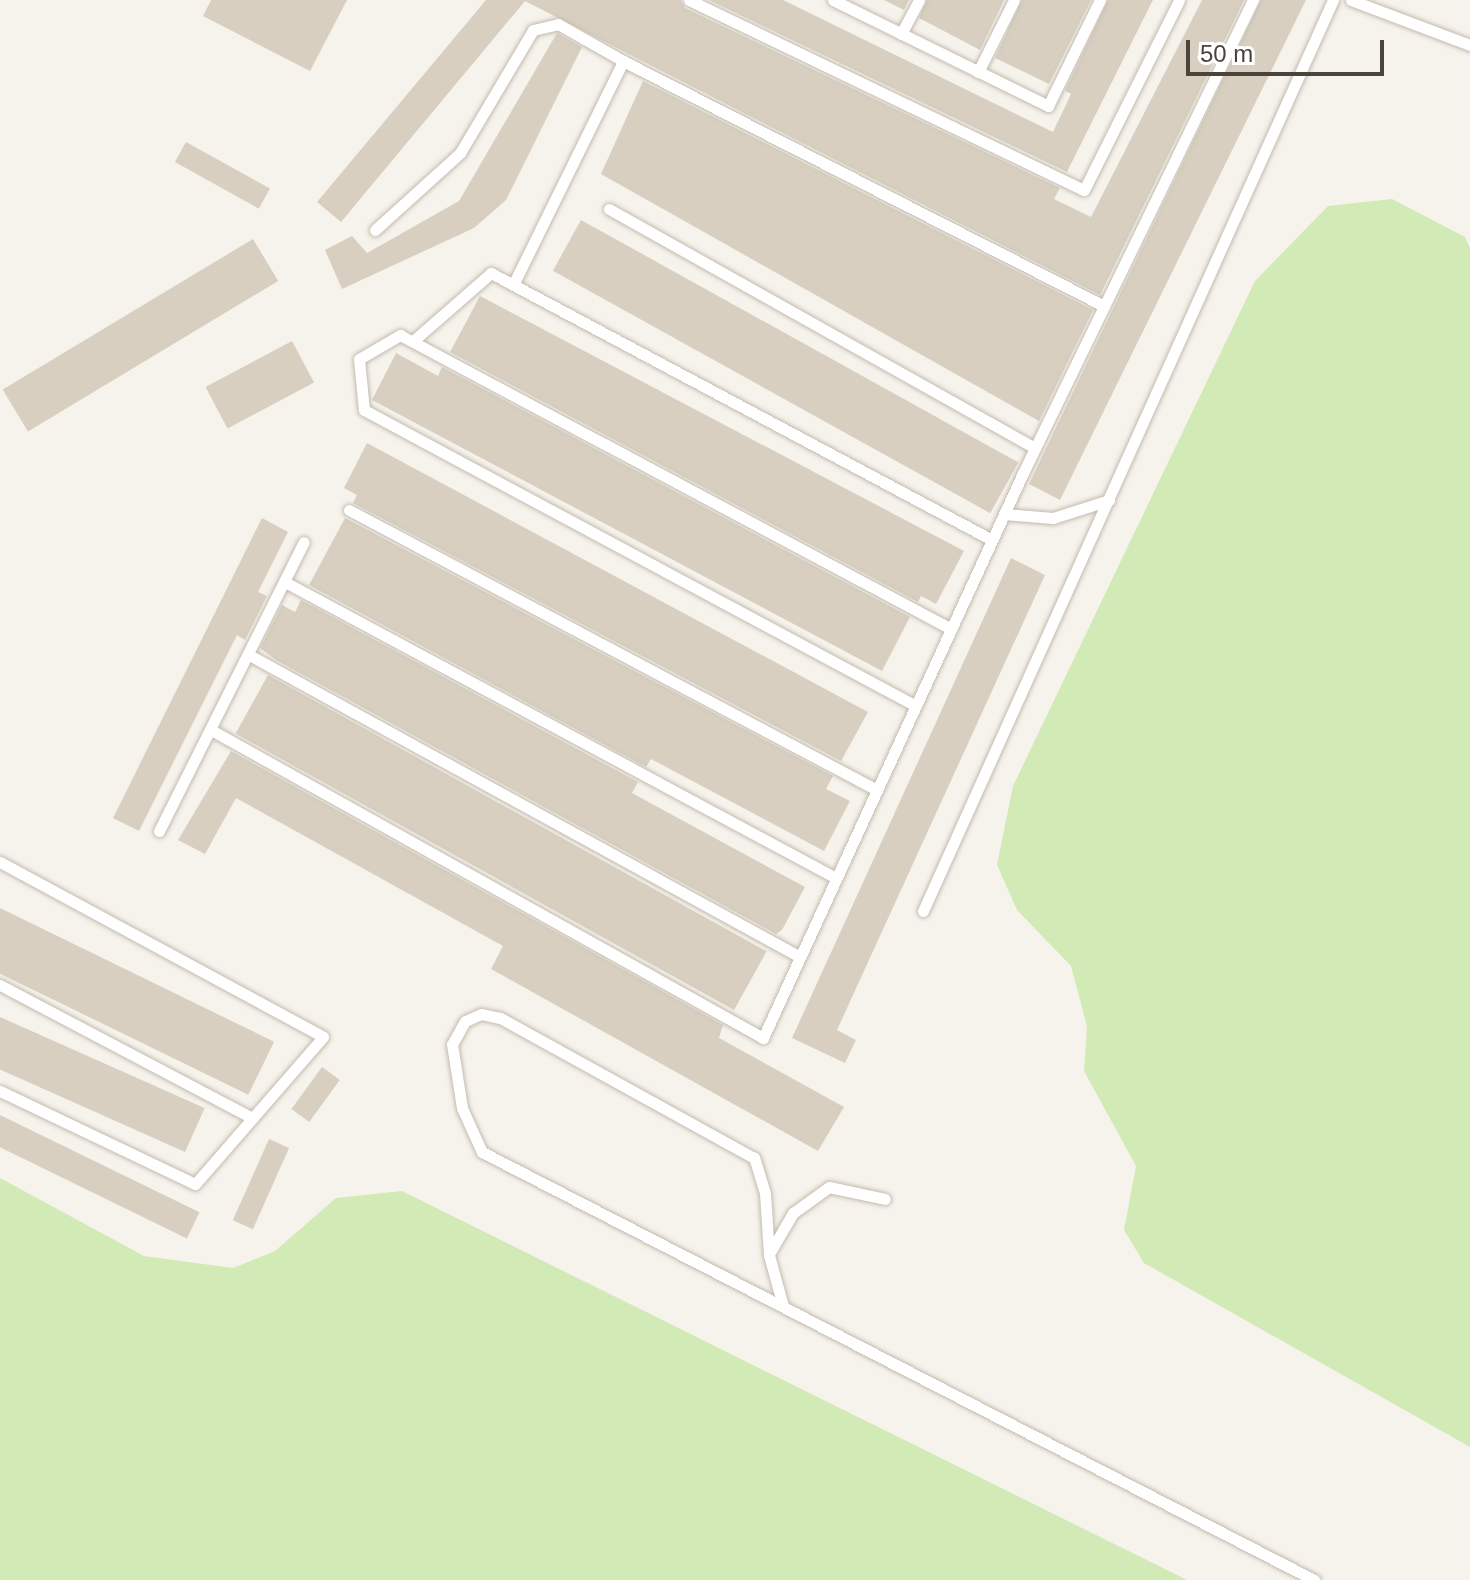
<!DOCTYPE html>
<html>
<head>
<meta charset="utf-8">
<style>
	body { margin:0 }
	#map { position:relative; width:1470px; height:1580px; overflow:hidden; background:#f6f3ec; font-family:Arial,sans-serif }
	div>[style] { position:absolute }
	[style*='--x'] { left:calc(var(--x)*1px); top:calc(var(--y)*1px); width:calc(var(--w)*1px); rotate:calc(var(--a)*1deg) }
	.green>* { inset:0; background:#d2eab5 }
	.building>* { inset:0; background:#d8cfc1; transform-origin:0 0 }
	.roads { filter:drop-shadow(0 0 2px #c2bbae) drop-shadow(0 0 2px #c2bbae) }
	.lane>* { height:11px; margin:-5.5px; padding:0 5.5px; transform-origin:5.5px; border-radius:5.5px; background:#fff }
	span { translate:-50% -50%; white-space:nowrap; text-align:center; line-height:1.15; -webkit-text-stroke:8px #fff; paint-order:stroke }
	.scale { position:absolute; left:1186px; top:40px; width:198px; height:36px; box-sizing:border-box; border:4px solid #4b4439; border-top:0; padding-left:10px; font-size:24px; line-height:28px; white-space:nowrap; color:#4b4439; -webkit-text-stroke:6px #fff; paint-order:stroke }
</style>
</head>
<body>
<div id="map">
	<div class="green">
		<div style="clip-path:polygon(1392px 199px,1465px 237px,1470px 248px,1470px 1447px,1144px 1263px,1124px 1230px,1136px 1166px,1084px 1071px,1087px 1026px,1071px 966px,1017px 910px,997px 865px,1013px 786px,1255px 281px,1328px 206px)"></div>
		<div style="clip-path:polygon(0 1178px,144px 1256px,233px 1268px,275px 1251px,336px 1198px,402px 1191px,1187px 1580px,0 1580px)"></div>
	</div>
	<div class="building">
		<div style="clip-path:polygon(211px 0,347px 0,310px 71px,203px 16px)"></div>
		<div style="clip-path:polygon(486px 0,681px 0,685px 8px,1060px 188px,1054px 199px,1091px 217px,1202px 0,1244px 0,1100px 295px,525px 1px,341px 222px,317px 202px)"></div>
		<div style="clip-path:polygon(709px 0,783px 0,1053px 132px,1071px 94px,1065px 91px,1108px 0,1153px 0,1067px 172px)"></div>
		<div style="clip-path:polygon(884px 0,909px 0,904px 10px)"></div>
		<div style="clip-path:polygon(927px 0,1004px 0,980px 50px,919px 18px)"></div>
		<div style="clip-path:polygon(1022px 0,1091px 0,1049px 84px,995px 58px)"></div>
		<div style="clip-path:polygon(1261px 0,1306px 0,1060px 500px,1029px 484px)"></div>
		<div style="clip-path:polygon(557px 33px,582px 47px,506px 200px,474px 228px,342px 289px,325px 250px,352px 236px,367px 253px,459px 201px)"></div>
		<div style="clip-path:polygon(643px 81px,1093px 310px,1039px 421px,601px 174px)"></div>
		<div style="left:186px;top:142px;width:96px;height:23px;rotate:29deg"></div>
		<div style="left:581px;top:220px;width:500px;height:58px;rotate:29deg"></div>
		<div style="left:253px;top:239px;width:49px;height:292px;rotate:59deg"></div>
		<div style="clip-path:polygon(480px 296px,964px 551px,936px 604px,921px 596px,918px 602px,450px 352px)"></div>
		<div style="left:292px;top:341px;width:47px;height:98px;rotate:62deg"></div>
		<div style="clip-path:polygon(396px 353px,438px 376px,442px 367px,910px 617px,882px 671px,372px 400px)"></div>
		<div style="clip-path:polygon(367px 443px,868px 712px,841px 761px,353px 503px,357px 495px,344px 488px)"></div>
		<div style="clip-path:polygon(262px 518px,288px 532px,258px 592px,267px 596px,245px 640px,237px 635px,139px 831px,113px 818px)"></div>
		<div style="clip-path:polygon(345px 518px,833px 776px,826px 789px,850px 801px,824px 851px,651px 759px,646px 767px,309px 585px)"></div>
		<div style="clip-path:polygon(1011px 558px,1045px 575px,837px 1030px,856px 1040px,845px 1063px,792px 1038px)"></div>
		<div style="clip-path:polygon(301px 600px,638px 782px,632px 793px,805px 887px,782px 930px,776px 934px,276px 660px,260px 648px,282px 605px,295px 612px)"></div>
		<div style="left:268px;top:675px;width:570px;height:67px;rotate:29deg"></div>
		<div style="clip-path:polygon(231px 751px,723px 1025px,719px 1038px,844px 1107px,818px 1151px,491px 969px,503px 946px,236px 798px,205px 854px,178px 840px)"></div>
		<div style="left:0;top:908px;width:305px;height:59px;rotate:26deg"></div>
		<div style="left:0;top:1017px;width:224px;height:48px;rotate:24deg"></div>
		<div style="left:322px;top:1067px;width:22px;height:52px;rotate:36deg"></div>
		<div style="left:0;top:1115px;width:222px;height:29px;rotate:26deg"></div>
		<div style="left:269px;top:1139px;width:22px;height:89px;rotate:24deg"></div>
	</div>
	<div class="roads">
		<div class="lane">
			<div style="--x:689;--y:0;--w:438;--a:25.7"></div>
			<div style="--x:1084;--y:190;--w:212;--a:-63.4"></div>
			<div style="--x:833;--y:0;--w:240;--a:26.2"></div>
			<div style="--x:1048;--y:106;--w:118;--a:-63.9"></div>
			<div style="--x:1351;--y:0;--w:127;--a:20.7"></div>
			<div style="--x:901;--y:34;--w:38;--a:-62"></div>
			<div style="--x:978;--y:72;--w:80;--a:-63.4"></div>
			<div style="--x:609;--y:209;--w:488;--a:29.3"></div>
			<div style="--x:375;--y:230;--w:115;--a:-42.2"></div>
			<div style="--x:460;--y:153;--w:143;--a:-59.3"></div>
			<div style="--x:533;--y:30;--w:26;--a:-13"></div>
			<div style="--x:558;--y:24;--w:75;--a:29.6"></div>
			<div style="--x:513;--y:285;--w:250;--a:-63.8"></div>
			<div style="--x:623;--y:61;--w:540;--a:26.99"></div>
			<div style="--x:413;--y:341;--w:103;--a:-41.1"></div>
			<div style="--x:491;--y:273;--w:568;--a:28.05"></div>
			<div style="--x:349;--y:510;--w:598;--a:27.94"></div>
			<div style="--x:1004;--y:514;--w:49;--a:4.7"></div>
			<div style="--x:1053;--y:518;--w:59;--a:-17.8"></div>
			<div style="--x:285;--y:582;--w:625;--a:28.24"></div>
			<div style="--x:251;--y:656;--w:626;--a:28.73"></div>
			<div style="--x:916;--y:706;--w:626;--a:-151.8"></div>
			<div style="--x:364;--y:410;--w:51;--a:-95.6"></div>
			<div style="--x:359;--y:359;--w:48;--a:-30.3"></div>
			<div style="--x:400;--y:335;--w:625;--a:28.08"></div>
			<div style="--x:213;--y:731;--w:630;--a:29.17"></div>
			<div style="--x:763;--y:1038;--w:622;--a:-65.29"></div>
			<div style="--x:1023;--y:473;--w:526;--a:-64.07"></div>
			<div style="--x:159;--y:831;--w:323;--a:-63.4"></div>
			<div style="--x:0;--y:862;--w:367;--a:28.4"></div>
			<div style="--x:323;--y:1037;--w:195;--a:131"></div>
			<div style="--x:195;--y:1184;--w:216;--a:-154.5"></div>
			<div style="--x:923;--y:911;--w:999;--a:-65.77"></div>
			<div style="--x:0;--y:985;--w:285;--a:27.8"></div>
			<div style="--x:769;--y:1254;--w:48;--a:-59.7"></div>
			<div style="--x:793;--y:1213;--w:44;--a:-35.8"></div>
			<div style="--x:829;--y:1187;--w:57;--a:12.1"></div>
			<div style="--x:783;--y:1306;--w:53;--a:-105.4"></div>
			<div style="--x:769;--y:1255;--w:62;--a:-93.7"></div>
			<div style="--x:765;--y:1193;--w:37;--a:-107"></div>
			<div style="--x:754;--y:1158;--w:290;--a:-151.1"></div>
			<div style="--x:500;--y:1018;--w:19;--a:-168"></div>
			<div style="--x:481;--y:1014;--w:17;--a:156"></div>
			<div style="--x:465;--y:1021;--w:26;--a:119"></div>
			<div style="--x:452;--y:1044;--w:65;--a:81.1"></div>
			<div style="--x:462;--y:1108;--w:48;--a:65.6"></div>
			<div style="--x:482;--y:1152;--w:936;--a:27.22"></div>
		</div>
	</div>
	<div class="scale">50 m</div>
</div>
</body>
</html>
